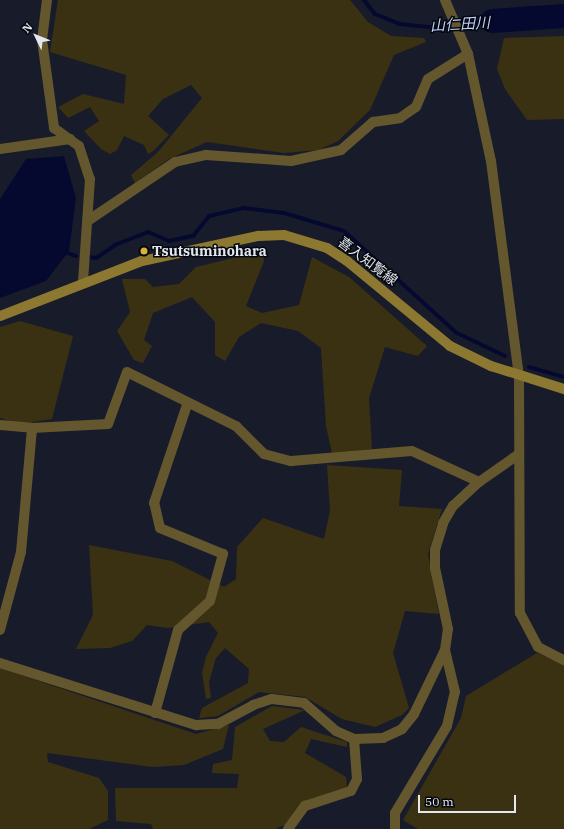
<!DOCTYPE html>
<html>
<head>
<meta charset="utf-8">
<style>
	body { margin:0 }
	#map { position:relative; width:564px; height:829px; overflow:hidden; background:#181c2a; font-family:"IBM Plex Serif","Noto Sans JP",serif }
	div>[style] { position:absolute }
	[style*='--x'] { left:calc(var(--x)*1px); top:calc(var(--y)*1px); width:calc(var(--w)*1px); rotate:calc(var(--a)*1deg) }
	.green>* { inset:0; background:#3a3112 }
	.water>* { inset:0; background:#050930 }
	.stream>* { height:4px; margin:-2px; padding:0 2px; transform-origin:2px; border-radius:2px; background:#050930 }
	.river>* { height:24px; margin:-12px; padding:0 12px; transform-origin:12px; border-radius:12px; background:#050930 }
	.street>* { height:10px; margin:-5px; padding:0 5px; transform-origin:5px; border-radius:5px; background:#64572e }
	.secondary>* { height:10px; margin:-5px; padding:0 5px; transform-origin:5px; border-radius:5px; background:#8d7831 }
	.dots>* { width:11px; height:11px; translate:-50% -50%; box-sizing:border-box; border:2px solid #05070d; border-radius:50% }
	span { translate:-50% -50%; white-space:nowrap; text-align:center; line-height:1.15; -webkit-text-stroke:3px #05070d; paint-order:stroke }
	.poi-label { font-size:14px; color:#e3e7f0; font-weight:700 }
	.left { translate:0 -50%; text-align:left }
	.street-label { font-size:14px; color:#e3e7f0 }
	.water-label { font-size:15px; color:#c1d1fd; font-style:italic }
	.north { position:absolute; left:16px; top:16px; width:40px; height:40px; -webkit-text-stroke:3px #05070d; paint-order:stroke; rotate:313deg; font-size:11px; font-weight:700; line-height:16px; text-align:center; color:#e3e7f0 }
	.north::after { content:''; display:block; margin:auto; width:14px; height:18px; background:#e3e7f0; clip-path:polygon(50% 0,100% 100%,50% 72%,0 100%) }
	.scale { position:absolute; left:418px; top:795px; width:98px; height:18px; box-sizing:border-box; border:2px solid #e3e7f0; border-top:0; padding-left:5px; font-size:12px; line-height:14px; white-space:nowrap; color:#e3e7f0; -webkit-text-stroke:3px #05070d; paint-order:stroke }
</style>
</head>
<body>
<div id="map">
	<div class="green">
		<div style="clip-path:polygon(58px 0,350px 0,368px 22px,391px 36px,424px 38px,426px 42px,394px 55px,370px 110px,338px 141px,319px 150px,284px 153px,207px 142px,169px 159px,135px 183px,131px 175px,158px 152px,202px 98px,191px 85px,163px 99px,148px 116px,169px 135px,153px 151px,148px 154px,144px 145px,124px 136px,117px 150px,110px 154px,101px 149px,84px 131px,99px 121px,90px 107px,68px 118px,58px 107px,83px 94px,124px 104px,126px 75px,50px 52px)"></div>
		<div style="clip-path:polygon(564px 36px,564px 119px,527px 120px,505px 89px,497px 69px,504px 38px)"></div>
		<div style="clip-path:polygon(263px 251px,264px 261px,246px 306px,262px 313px,299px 305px,312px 257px,349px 277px,427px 346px,418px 356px,385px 347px,369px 398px,372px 449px,332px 453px,326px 426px,321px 348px,298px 331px,261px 323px,239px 337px,225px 361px,215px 355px,215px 322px,192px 297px,153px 313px,144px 340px,152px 346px,143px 363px,134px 360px,117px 331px,130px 312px,122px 279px,145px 279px,153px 287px,179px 284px,196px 267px)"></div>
		<div style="clip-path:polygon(20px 321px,73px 336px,52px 419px,19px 424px,0 418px,0 327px)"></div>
		<div style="clip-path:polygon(327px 465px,402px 470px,399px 506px,442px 509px,428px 554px,439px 614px,405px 611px,393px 653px,409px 708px,402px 715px,375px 727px,342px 719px,305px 697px,259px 692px,218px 716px,199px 718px,202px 708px,248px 683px,249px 669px,225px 648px,216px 658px,209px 682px,211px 698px,206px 699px,202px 673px,206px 657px,218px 633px,209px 622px,168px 628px,147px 625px,132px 641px,110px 648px,76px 649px,93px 615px,89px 545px,172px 561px,224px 587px,236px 579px,237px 547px,263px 518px,324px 539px,330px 511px)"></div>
		<div style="clip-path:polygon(537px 653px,564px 665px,564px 829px,418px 829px,403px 820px,461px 718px,466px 696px)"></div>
		<div style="clip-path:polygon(0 668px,196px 734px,229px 725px,223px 749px,184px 765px,153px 767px,47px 753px,48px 762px,99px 778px,108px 791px,108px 820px,89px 829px,0 829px)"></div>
		<div style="clip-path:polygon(272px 706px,305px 710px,263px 729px,270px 741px,284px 742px,301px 727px,347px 742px,347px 747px,311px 739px,305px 753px,346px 777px,347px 787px,303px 802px,285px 825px,275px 829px,153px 829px,151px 824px,116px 821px,115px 788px,237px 788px,239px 774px,212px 773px,213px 764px,232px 760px,235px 727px)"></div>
	</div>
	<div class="water">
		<div style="clip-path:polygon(64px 156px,76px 198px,69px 251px,46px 281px,0 298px,0 199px,26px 159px)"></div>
	</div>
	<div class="stream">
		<div style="--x:364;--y:0;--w:18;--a:52"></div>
		<div style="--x:375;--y:14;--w:27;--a:22"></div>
		<div style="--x:400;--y:24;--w:37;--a:6"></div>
		<div style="--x:437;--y:28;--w:55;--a:-7.3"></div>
		<div style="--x:63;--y:251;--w:14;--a:21"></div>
		<div style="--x:88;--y:257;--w:8;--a:7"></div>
		<div style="--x:96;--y:258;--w:25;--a:-34"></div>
		<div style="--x:117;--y:244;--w:33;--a:-21"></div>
		<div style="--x:148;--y:232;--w:23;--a:23"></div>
		<div style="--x:169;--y:241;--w:25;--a:-12"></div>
		<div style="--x:193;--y:236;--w:26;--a:-51"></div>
		<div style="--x:209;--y:216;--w:35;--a:-13"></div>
		<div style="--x:243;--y:208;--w:41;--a:7"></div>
		<div style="--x:284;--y:213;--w:63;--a:16.7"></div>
		<div style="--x:344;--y:231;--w:152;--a:42.1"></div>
		<div style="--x:457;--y:333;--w:53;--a:25.6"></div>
		<div style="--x:529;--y:367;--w:36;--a:16"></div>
	</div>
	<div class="river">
		<div style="--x:492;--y:21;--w:72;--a:-4"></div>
	</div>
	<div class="street">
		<div style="--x:47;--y:0;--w:40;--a:97.1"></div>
		<div style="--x:42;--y:40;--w:89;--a:82.2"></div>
		<div style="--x:54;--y:128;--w:31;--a:36"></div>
		<div style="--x:79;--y:146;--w:35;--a:72"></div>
		<div style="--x:90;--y:179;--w:102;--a:93.9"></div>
		<div style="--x:445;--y:0;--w:59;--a:66.9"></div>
		<div style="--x:468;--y:54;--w:109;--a:77.9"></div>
		<div style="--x:491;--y:161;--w:217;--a:82.6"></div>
		<div style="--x:519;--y:376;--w:237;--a:89.8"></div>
		<div style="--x:520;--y:613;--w:38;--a:62"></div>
		<div style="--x:538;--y:647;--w:29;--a:27"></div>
		<div style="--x:0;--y:149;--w:71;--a:-8.1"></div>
		<div style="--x:89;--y:220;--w:104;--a:-34"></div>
		<div style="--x:175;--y:162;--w:32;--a:-13"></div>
		<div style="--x:206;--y:155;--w:85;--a:4"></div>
		<div style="--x:291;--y:161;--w:51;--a:-12.4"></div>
		<div style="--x:341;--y:150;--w:43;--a:-41.2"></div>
		<div style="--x:373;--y:122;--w:27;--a:-8"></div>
		<div style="--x:400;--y:118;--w:19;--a:-35"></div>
		<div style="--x:416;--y:107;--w:30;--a:-67"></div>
		<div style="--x:428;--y:79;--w:47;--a:-32"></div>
		<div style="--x:0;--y:425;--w:32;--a:5"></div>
		<div style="--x:32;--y:428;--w:76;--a:-3"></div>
		<div style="--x:108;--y:424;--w:55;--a:-69.9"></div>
		<div style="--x:127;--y:372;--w:122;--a:26.4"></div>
		<div style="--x:236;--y:426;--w:40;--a:45"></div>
		<div style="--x:264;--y:454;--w:28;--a:15"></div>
		<div style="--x:291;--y:461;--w:121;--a:-4.7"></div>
		<div style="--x:412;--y:451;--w:74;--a:24.8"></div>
		<div style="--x:0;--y:630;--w:81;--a:-74.9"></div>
		<div style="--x:21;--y:552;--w:124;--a:-84.9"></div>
		<div style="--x:0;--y:663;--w:206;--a:17.6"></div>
		<div style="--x:196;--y:725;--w:22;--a:-3"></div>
		<div style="--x:218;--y:724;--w:40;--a:-28"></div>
		<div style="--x:253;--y:705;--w:20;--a:-18"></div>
		<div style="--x:272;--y:699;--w:32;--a:7"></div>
		<div style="--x:304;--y:703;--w:43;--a:41.2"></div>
		<div style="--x:336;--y:731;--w:20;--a:24"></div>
		<div style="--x:354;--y:739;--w:29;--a:-2"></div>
		<div style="--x:383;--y:738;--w:21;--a:-25"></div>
		<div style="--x:402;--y:729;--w:19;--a:-51"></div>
		<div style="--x:414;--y:714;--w:71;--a:-64.2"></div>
		<div style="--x:155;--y:713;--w:86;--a:-74.5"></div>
		<div style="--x:178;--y:630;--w:43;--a:-42.2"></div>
		<div style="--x:210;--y:601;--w:49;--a:-74.5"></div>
		<div style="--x:223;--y:554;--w:68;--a:-157.6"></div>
		<div style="--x:160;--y:528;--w:26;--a:-103"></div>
		<div style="--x:154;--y:503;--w:103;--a:-71.4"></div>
		<div style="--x:288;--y:829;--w:29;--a:-54"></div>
		<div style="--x:305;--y:806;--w:48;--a:-18.1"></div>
		<div style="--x:351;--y:791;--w:13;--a:-63"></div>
		<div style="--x:357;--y:779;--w:40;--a:-94.3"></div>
		<div style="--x:395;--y:829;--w:16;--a:-90"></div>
		<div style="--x:395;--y:813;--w:101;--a:-59.1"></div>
		<div style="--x:447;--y:726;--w:35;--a:-77"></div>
		<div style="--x:455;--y:692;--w:43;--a:-103.4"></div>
		<div style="--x:445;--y:650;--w:21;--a:-82"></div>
		<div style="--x:448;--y:629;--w:62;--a:-102"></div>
		<div style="--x:435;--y:568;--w:18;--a:-90"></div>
		<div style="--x:435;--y:550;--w:28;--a:-73"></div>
		<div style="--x:443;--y:523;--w:20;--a:-60"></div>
		<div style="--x:453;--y:506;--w:35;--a:-43"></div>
		<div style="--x:479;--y:482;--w:49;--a:-35"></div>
	</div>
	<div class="secondary">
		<div style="--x:0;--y:316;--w:152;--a:-21.2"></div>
		<div style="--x:142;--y:261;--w:119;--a:-12.2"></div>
		<div style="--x:258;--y:236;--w:26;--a:-2"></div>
		<div style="--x:284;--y:235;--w:45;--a:16.8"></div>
		<div style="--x:327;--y:248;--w:24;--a:33"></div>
		<div style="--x:347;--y:261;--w:134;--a:39.5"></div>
		<div style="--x:450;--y:346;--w:46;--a:26"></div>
		<div style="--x:491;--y:366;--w:77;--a:17.5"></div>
	</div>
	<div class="dots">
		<div style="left:144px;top:251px;background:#d7b434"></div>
	</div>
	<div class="poi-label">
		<span class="left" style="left:152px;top:251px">Tsutsuminohara</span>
	</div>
	<div class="street-label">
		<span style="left:368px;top:261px;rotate:37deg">喜入知覧線</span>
	</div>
	<div class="water-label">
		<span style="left:460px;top:24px;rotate:-3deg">山仁田川</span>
	</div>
	<div class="north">N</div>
	<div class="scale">50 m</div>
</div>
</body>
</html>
